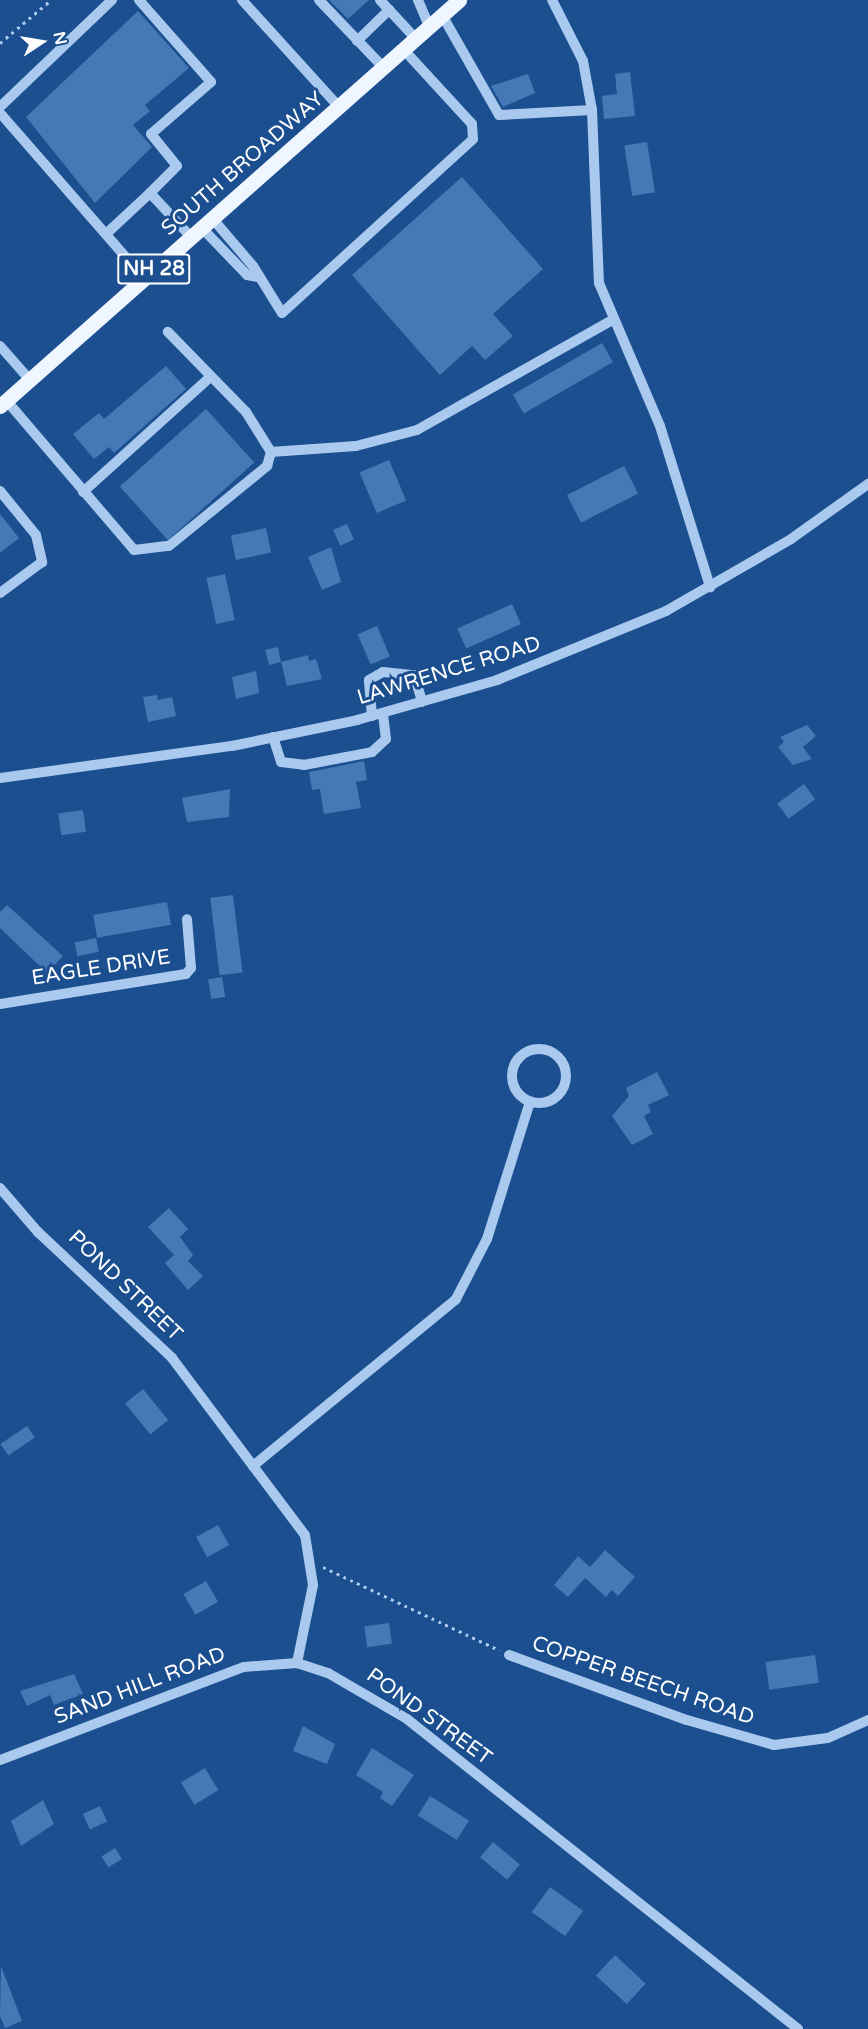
<!DOCTYPE html>
<html>
<head>
<meta charset="utf-8">
<style>
	body { margin:0 }
	#map { position:relative; width:868px; height:2029px; overflow:hidden; background:#1b4f8f; font-family:"Varela Round",sans-serif }
	div>[style] { position:absolute }
	[style*='--x'] { left:calc(var(--x)*1px); top:calc(var(--y)*1px); width:calc(var(--w)*1px); rotate:calc(var(--a)*1deg) }
	.building>* { inset:0; background:#4478b7; transform-origin:0 0 }
	.path>* { height:3px; margin-top:-1.5px; transform-origin:0; background:repeating-linear-gradient(90deg,#a9c9ee 0 3px,transparent 0 7.5px) }
	.minor>* { height:10px; margin:-5px; padding:0 5px; transform-origin:5px; border-radius:5px; background:#a9c9ee }
	.minor>.ring { margin:-5px; padding:0; box-sizing:content-box; background:none; border:10px solid #a9c9ee; border-radius:50% }
	.major>* { height:15px; margin:-7.5px; padding:0 7.5px; transform-origin:7.5px; border-radius:7.5px; background:#f0f6ff }
	span { translate:-50% -50%; white-space:nowrap; text-align:center; line-height:1.15; -webkit-text-stroke:6px #1b4f8f; paint-order:stroke }
	.shield-label span { padding:2px 4px; background:#1b4f8f; border:2px solid; border-radius:4px; -webkit-text-stroke-width:0 }
	.shield-label { font-size:20px; color:#fff; font-weight:700 }
	.street-label { font-size:21px; color:#fff }
	.north { position:absolute; left:12px; top:12px; width:60px; height:60px; -webkit-text-stroke:4px #1b4f8f; paint-order:stroke; rotate:78deg; font-size:16px; font-weight:700; line-height:24px; text-align:center; color:#fff }
	.north::after { content:''; display:block; margin:auto; width:21px; height:27px; background:#fff; clip-path:polygon(50% 0,100% 100%,50% 72%,0 100%) }
</style>
</head>
<body>
<div id="map">
	<div class="building">
		<div style="clip-path:polygon(329px 0,369px 0,348px 19px)"></div>
		<div style="clip-path:polygon(138px 11px,189px 68px,145px 105px,150px 111px,133px 125px,152px 147px,95px 203px,26px 117px)"></div>
		<div style="clip-path:polygon(630px 72px,635px 116px,604px 119px,602px 96px,617px 94px,615px 74px)"></div>
		<div style="clip-path:polygon(528px 74px,535px 93px,503px 107px,491px 86px)"></div>
		<div style="left:647px;top:142px;width:51px;height:23px;rotate:81deg"></div>
		<div style="clip-path:polygon(462px 177px,543px 269px,493px 314px,513px 336px,485px 360px,472px 346px,440px 375px,352px 275px)"></div>
		<div style="left:602px;top:343px;width:22px;height:103px;rotate:60deg"></div>
		<div style="clip-path:polygon(166px 366px,186px 389px,114px 453px,109px 447px,94px 459px,73px 434px,99px 413px,104px 419px)"></div>
		<div style="left:206px;top:409px;width:72px;height:116px;rotate:48deg"></div>
		<div style="left:389px;top:460px;width:44px;height:32px;rotate:67deg"></div>
		<div style="left:624px;top:466px;width:31px;height:64px;rotate:63deg"></div>
		<div style="clip-path:polygon(0 514px,19px 538px,0 553px)"></div>
		<div style="left:347px;top:524px;width:17px;height:15px;rotate:66deg"></div>
		<div style="left:266px;top:528px;width:25px;height:36px;rotate:78deg"></div>
		<div style="clip-path:polygon(331px 547px,341px 582px,322px 590px,308px 557px)"></div>
		<div style="left:225px;top:574px;width:47px;height:19px;rotate:78deg"></div>
		<div style="left:512px;top:604px;width:22px;height:60px;rotate:66deg"></div>
		<div style="left:377px;top:626px;width:33px;height:21px;rotate:67deg"></div>
		<div style="clip-path:polygon(278px 647px,281px 662px,308px 655px,309px 661px,316px 659px,322px 679px,287px 686px,281px 662px,269px 665px,265px 650px)"></div>
		<div style="clip-path:polygon(256px 671px,259px 693px,236px 699px,232px 677px)"></div>
		<div style="clip-path:polygon(157px 695px,158px 700px,172px 697px,176px 716px,148px 722px,143px 697px)"></div>
		<div style="clip-path:polygon(807px 725px,816px 736px,803px 747px,812px 759px,793px 765px,778px 747px,784px 742px,780px 737px)"></div>
		<div style="clip-path:polygon(364px 761px,367px 780px,356px 782px,361px 808px,324px 814px,320px 789px,312px 790px,309px 772px)"></div>
		<div style="left:804px;top:784px;width:19px;height:33px;rotate:54deg"></div>
		<div style="clip-path:polygon(230px 789px,229px 817px,187px 822px,182px 798px)"></div>
		<div style="left:83px;top:810px;width:22px;height:25px;rotate:82deg"></div>
		<div style="left:233px;top:895px;width:78px;height:23px;rotate:83deg"></div>
		<div style="left:167px;top:902px;width:23px;height:75px;rotate:80deg"></div>
		<div style="clip-path:polygon(7px 905px,63px 956px,47px 973px,0 928px,0 912px)"></div>
		<div style="left:96px;top:938px;width:14px;height:22px;rotate:78deg"></div>
		<div style="left:222px;top:977px;width:20px;height:14px;rotate:81deg"></div>
		<div style="clip-path:polygon(657px 1072px,669px 1095px,648px 1105px,651px 1112px,644px 1116px,653px 1134px,632px 1145px,612px 1116px,629px 1096px,626px 1088px)"></div>
		<div style="clip-path:polygon(169px 1208px,188px 1229px,180px 1237px,193px 1255px,188px 1261px,203px 1276px,188px 1290px,165px 1263px,174px 1255px,148px 1227px)"></div>
		<div style="left:143px;top:1389px;width:40px;height:23px;rotate:51deg"></div>
		<div style="left:27px;top:1426px;width:14px;height:32px;rotate:56deg"></div>
		<div style="left:218px;top:1525px;width:23px;height:25px;rotate:61deg"></div>
		<div style="clip-path:polygon(605px 1550px,635px 1577px,618px 1596px,612px 1590px,606px 1597px,585px 1578px,568px 1597px,554px 1585px,578px 1556px,590px 1567px)"></div>
		<div style="left:206px;top:1581px;width:24px;height:26px;rotate:60deg"></div>
		<div style="left:389px;top:1623px;width:21px;height:25px;rotate:82deg"></div>
		<div style="left:815px;top:1655px;width:28px;height:50px;rotate:82deg"></div>
		<div style="clip-path:polygon(74px 1674px,83px 1694px,54px 1705px,50px 1695px,27px 1706px,20px 1691px)"></div>
		<div style="clip-path:polygon(303px 1726px,335px 1744px,327px 1764px,293px 1751px)"></div>
		<div style="clip-path:polygon(372px 1748px,414px 1775px,392px 1806px,380px 1798px,383px 1792px,356px 1775px)"></div>
		<div style="left:205px;top:1768px;width:26px;height:28px;rotate:59deg"></div>
		<div style="left:430px;top:1796px;width:46px;height:23px;rotate:32deg"></div>
		<div style="clip-path:polygon(43px 1800px,54px 1824px,21px 1846px,11px 1821px)"></div>
		<div style="left:100px;top:1806px;width:17px;height:19px;rotate:65deg"></div>
		<div style="left:493px;top:1842px;width:35px;height:20px;rotate:40deg"></div>
		<div style="left:115px;top:1848px;width:13px;height:16px;rotate:58deg"></div>
		<div style="left:550px;top:1887px;width:41px;height:31px;rotate:36deg"></div>
		<div style="left:615px;top:1955px;width:42px;height:28px;rotate:43deg"></div>
		<div style="clip-path:polygon(1px 1966px,22px 2021px,5px 2028px,0 2016px)"></div>
	</div>
	<div class="path">
		<div style="--x:0;--y:43;--w:67;--a:-40.1"></div>
		<div style="--x:323;--y:1567;--w:195;--a:25.2"></div>
	</div>
	<div class="minor">
		<div style="--x:139;--y:0;--w:109;--a:48.7"></div>
		<div style="--x:211;--y:82;--w:79;--a:139.1"></div>
		<div style="--x:151;--y:134;--w:41;--a:50.9"></div>
		<div style="--x:177;--y:166;--w:38;--a:135"></div>
		<div style="--x:242;--y:0;--w:146;--a:47.8"></div>
		<div style="--x:319;--y:0;--w:94;--a:46.3"></div>
		<div style="--x:380;--y:0;--w:53;--a:47.3"></div>
		<div style="--x:418;--y:0;--w:28;--a:67"></div>
		<div style="--x:442;--y:15;--w:115;--a:60.3"></div>
		<div style="--x:499;--y:115;--w:93;--a:-3.1"></div>
		<div style="--x:592;--y:110;--w:50;--a:-100.4"></div>
		<div style="--x:583;--y:61;--w:68;--a:-116.9"></div>
		<div style="--x:357;--y:41;--w:45;--a:-44.1"></div>
		<div style="--x:0;--y:107;--w:155;--a:-43.7"></div>
		<div style="--x:592;--y:110;--w:173;--a:87.7"></div>
		<div style="--x:599;--y:283;--w:155;--a:66.9"></div>
		<div style="--x:660;--y:426;--w:169;--a:72.7"></div>
		<div style="--x:0;--y:113;--w:219;--a:48.9"></div>
		<div style="--x:212;--y:218;--w:63;--a:49.5"></div>
		<div style="--x:253;--y:266;--w:55;--a:58.3"></div>
		<div style="--x:282;--y:313;--w:258;--a:-42.3"></div>
		<div style="--x:473;--y:139;--w:15;--a:-94"></div>
		<div style="--x:472;--y:124;--w:100;--a:-132.6"></div>
		<div style="--x:201;--y:227;--w:66;--a:46.2"></div>
		<div style="--x:247;--y:275;--w:10;--a:11"></div>
		<div style="--x:106;--y:234;--w:60;--a:-43"></div>
		<div style="--x:150;--y:193;--w:60;--a:47"></div>
		<div style="--x:0;--y:346;--w:45;--a:48.6"></div>
		<div style="--x:6;--y:400;--w:197;--a:49.5"></div>
		<div style="--x:134;--y:550;--w:35;--a:-7"></div>
		<div style="--x:169;--y:546;--w:127;--a:-39.2"></div>
		<div style="--x:267;--y:466;--w:15;--a:-74"></div>
		<div style="--x:271;--y:452;--w:47;--a:-122"></div>
		<div style="--x:246;--y:412;--w:112;--a:-134.3"></div>
		<div style="--x:271;--y:452;--w:85;--a:-4"></div>
		<div style="--x:356;--y:446;--w:63;--a:-14.7"></div>
		<div style="--x:417;--y:430;--w:224;--a:-29.4"></div>
		<div style="--x:0;--y:491;--w:57;--a:50.7"></div>
		<div style="--x:36;--y:535;--w:28;--a:77"></div>
		<div style="--x:42;--y:562;--w:52;--a:143.6"></div>
		<div style="--x:83;--y:492;--w:170;--a:-42.1"></div>
		<div style="--x:372;--y:716;--w:36;--a:-95"></div>
		<div style="--x:369;--y:680;--w:16;--a:-30"></div>
		<div style="--x:383;--y:672;--w:31;--a:6"></div>
		<div style="--x:414;--y:675;--w:28;--a:73"></div>
		<div style="--x:273;--y:737;--w:26;--a:72"></div>
		<div style="--x:281;--y:762;--w:23;--a:7"></div>
		<div style="--x:304;--y:765;--w:69;--a:-10.8"></div>
		<div style="--x:372;--y:752;--w:19;--a:-43"></div>
		<div style="--x:386;--y:739;--w:26;--a:-97"></div>
		<div style="--x:0;--y:778;--w:234;--a:-7.9"></div>
		<div style="--x:232;--y:746;--w:128;--a:-11.7"></div>
		<div style="--x:357;--y:720;--w:146;--a:-15.9"></div>
		<div style="--x:497;--y:680;--w:183;--a:-22.2"></div>
		<div style="--x:666;--y:611;--w:144;--a:-29.9"></div>
		<div style="--x:791;--y:539;--w:95;--a:-35.5"></div>
		<div style="--x:0;--y:1004;--w:188;--a:-9.2"></div>
		<div style="--x:186;--y:974;--w:8;--a:-50"></div>
		<div style="--x:191;--y:968;--w:49;--a:-94.7"></div>
		<div class="ring" style="left:512px;top:1049px;width:44px;height:44px"></div>
		<div style="--x:0;--y:1188;--w:58;--a:49.2"></div>
		<div style="--x:38;--y:1232;--w:184;--a:43.2"></div>
		<div style="--x:172;--y:1358;--w:221;--a:53.1"></div>
		<div style="--x:305;--y:1535;--w:51;--a:80.9"></div>
		<div style="--x:313;--y:1585;--w:80;--a:101.6"></div>
		<div style="--x:253;--y:1466;--w:263;--a:-39.4"></div>
		<div style="--x:456;--y:1299;--w:68;--a:-62.7"></div>
		<div style="--x:487;--y:1239;--w:144;--a:-72.6"></div>
		<div style="--x:509;--y:1655;--w:189;--a:20.1"></div>
		<div style="--x:687;--y:1720;--w:91;--a:16"></div>
		<div style="--x:774;--y:1745;--w:54;--a:-7.4"></div>
		<div style="--x:828;--y:1738;--w:44;--a:-24.2"></div>
		<div style="--x:0;--y:1760;--w:261;--a:-20.9"></div>
		<div style="--x:244;--y:1667;--w:53;--a:-4.3"></div>
		<div style="--x:297;--y:1663;--w:33;--a:18"></div>
		<div style="--x:328;--y:1673;--w:91;--a:30.2"></div>
		<div style="--x:407;--y:1719;--w:499;--a:38.4"></div>
	</div>
	<div class="major">
		<div style="--x:0;--y:406;--w:613;--a:-41.49"></div>
	</div>
	<div class="shield-label">
		<span style="left:154px;top:269px">NH 28</span>
	</div>
	<div class="street-label">
		<span style="left:243px;top:164px;rotate:-41deg">SOUTH BROADWAY</span>
		<span style="left:449px;top:671px;rotate:-17deg">LAWRENCE ROAD</span>
		<span style="left:101px;top:968px;rotate:-9deg">EAGLE DRIVE</span>
		<span style="left:125px;top:1286px;rotate:44deg">POND STREET</span>
		<span style="left:643px;top:1681px;rotate:19deg">COPPER BEECH ROAD</span>
		<span style="left:140px;top:1686px;rotate:-21deg">SAND HILL ROAD</span>
		<span style="left:429px;top:1717px;rotate:36deg">POND STREET</span>
	</div>
	<div class="north">N</div>
</div>
</body>
</html>
